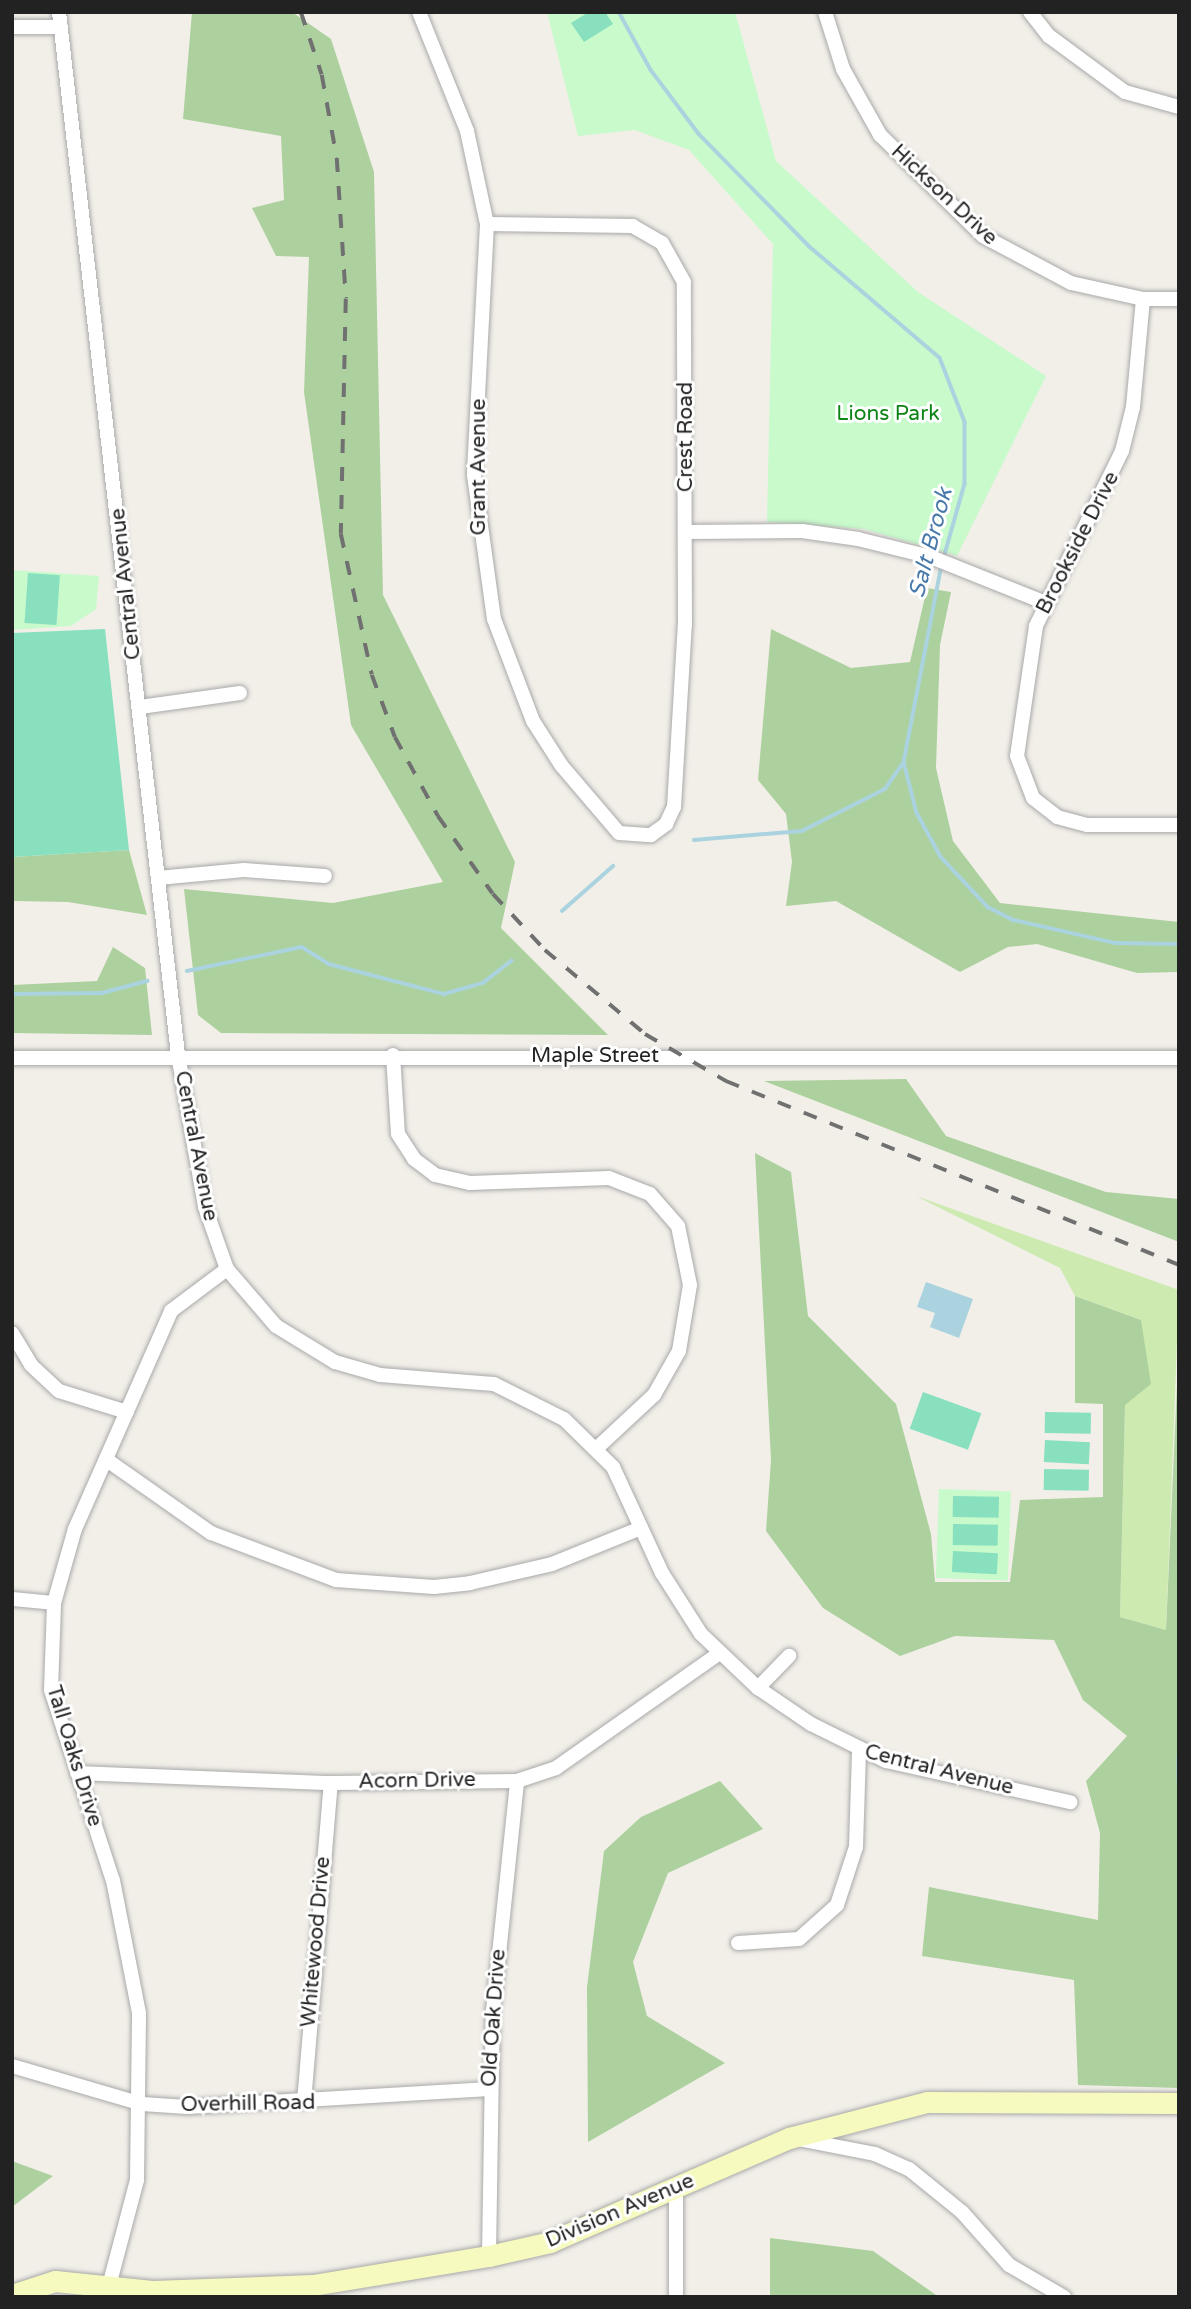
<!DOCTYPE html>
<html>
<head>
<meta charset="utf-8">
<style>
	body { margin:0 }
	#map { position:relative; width:1191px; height:2309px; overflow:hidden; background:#f2efe9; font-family:"Varela Round",sans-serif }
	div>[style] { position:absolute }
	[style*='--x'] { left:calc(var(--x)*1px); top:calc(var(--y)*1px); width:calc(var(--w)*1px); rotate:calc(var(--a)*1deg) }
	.grass>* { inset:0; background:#cdebb0 }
	.forest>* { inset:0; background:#add19e }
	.park>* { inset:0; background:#c8facc; transform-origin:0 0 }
	.pitch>* { inset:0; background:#88e0be; transform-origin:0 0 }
	.water>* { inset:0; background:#aad3df }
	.stream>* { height:3.5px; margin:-1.75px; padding:0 1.75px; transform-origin:1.75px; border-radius:1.75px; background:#aad3df }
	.roads { filter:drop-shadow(0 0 2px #a9a9a9) drop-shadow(0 0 2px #a9a9a9) }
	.street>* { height:14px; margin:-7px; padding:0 7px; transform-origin:7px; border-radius:7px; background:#fff }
	.secondary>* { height:21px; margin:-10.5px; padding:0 10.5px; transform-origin:10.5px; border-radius:10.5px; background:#f7fabf }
	.rail>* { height:3.5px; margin-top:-1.75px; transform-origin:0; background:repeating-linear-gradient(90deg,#707070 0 14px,transparent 0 28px) }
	span { translate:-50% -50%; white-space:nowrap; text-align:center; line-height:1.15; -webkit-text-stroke:6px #fff; paint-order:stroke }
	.street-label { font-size:21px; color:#222 }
	.park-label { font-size:21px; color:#0c8416 }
	.water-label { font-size:23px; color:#4a7aab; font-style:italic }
	.frame { position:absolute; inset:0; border:14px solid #222; pointer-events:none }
</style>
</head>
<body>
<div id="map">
	<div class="grass">
		<div style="clip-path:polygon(916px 1196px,1179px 1290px,1166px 1630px,1120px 1617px,1125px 1405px,1141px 1320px,1075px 1296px,1060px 1268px)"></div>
	</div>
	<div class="forest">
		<div style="clip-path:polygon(192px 12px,292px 12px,331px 39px,374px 172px,383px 595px,515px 862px,501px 928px,608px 1035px,221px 1033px,198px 1015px,184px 889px,333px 903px,443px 882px,351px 725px,304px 392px,309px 257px,276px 256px,252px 208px,284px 200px,281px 136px,183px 119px)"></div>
		<div style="clip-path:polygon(927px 588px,951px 592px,940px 645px,936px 768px,953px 841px,1000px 903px,1179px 922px,1179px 972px,1137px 973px,1037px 944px,1008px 947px,960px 972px,836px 901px,786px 906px,792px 862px,786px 814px,758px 780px,771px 629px,851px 668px,910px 662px)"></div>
		<div style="clip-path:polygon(129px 850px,147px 915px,68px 902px,12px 901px,12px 857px)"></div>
		<div style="clip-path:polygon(113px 947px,145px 968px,152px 1035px,12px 1033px,12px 985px,97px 981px)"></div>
		<div style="clip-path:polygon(906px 1079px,946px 1136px,1106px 1192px,1179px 1199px,1179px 1242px,764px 1081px)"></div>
		<div style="clip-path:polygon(755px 1153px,791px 1172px,808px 1316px,896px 1404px,931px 1534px,935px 1582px,1010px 1582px,1020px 1500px,1103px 1497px,1103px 1404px,1075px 1403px,1075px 1296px,1141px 1320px,1151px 1384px,1125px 1405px,1120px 1617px,1166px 1630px,1179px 1340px,1179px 2088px,1078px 2085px,1074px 1980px,922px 1956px,929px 1887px,1098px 1920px,1100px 1833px,1086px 1781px,1127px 1736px,1083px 1700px,1054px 1640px,955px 1636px,900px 1656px,823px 1608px,766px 1531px,771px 1460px)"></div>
		<div style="clip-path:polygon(720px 1781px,763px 1829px,668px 1873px,633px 1962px,647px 2016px,725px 2063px,588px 2142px,587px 1987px,604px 1851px,641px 1817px)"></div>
		<div style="clip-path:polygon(12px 2161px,53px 2176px,12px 2207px)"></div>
		<div style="clip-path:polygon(770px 2238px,873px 2251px,939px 2297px,770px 2297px)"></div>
	</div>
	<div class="park">
		<div style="clip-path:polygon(547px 12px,735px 12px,776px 161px,918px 292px,1046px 376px,957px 556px,864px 529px,767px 522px,773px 244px,689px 150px,635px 130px,578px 136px)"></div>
		<div style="clip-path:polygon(12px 570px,99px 576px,96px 609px,71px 626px,12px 630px)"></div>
		<div style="left:939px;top:1489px;width:72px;height:89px;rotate:2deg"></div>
	</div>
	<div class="pitch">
		<div style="clip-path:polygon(589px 12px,605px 12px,613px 24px,584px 42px,571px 23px)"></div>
		<div style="left:28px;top:573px;width:32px;height:50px;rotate:4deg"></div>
		<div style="clip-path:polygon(105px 629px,129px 850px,12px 857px,12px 633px)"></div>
		<div style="left:923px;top:1392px;width:62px;height:39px;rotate:20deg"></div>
		<div style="left:1045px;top:1412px;width:46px;height:21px;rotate:1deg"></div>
		<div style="left:1045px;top:1440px;width:45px;height:22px;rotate:3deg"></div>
		<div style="left:1044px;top:1469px;width:45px;height:21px;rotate:1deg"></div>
		<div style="left:953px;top:1496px;width:46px;height:21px;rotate:1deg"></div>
		<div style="left:953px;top:1524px;width:45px;height:21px;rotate:1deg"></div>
		<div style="left:953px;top:1551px;width:45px;height:21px;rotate:3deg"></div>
	</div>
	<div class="water">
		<div style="clip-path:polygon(926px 1282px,973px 1299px,959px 1338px,930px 1327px,935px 1313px,917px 1307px)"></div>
	</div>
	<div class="stream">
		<div style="--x:619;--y:12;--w:66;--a:61.1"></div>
		<div style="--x:651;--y:70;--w:80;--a:53.1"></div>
		<div style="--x:699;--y:134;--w:157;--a:45.5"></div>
		<div style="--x:809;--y:246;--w:172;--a:40.5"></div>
		<div style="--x:940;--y:358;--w:69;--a:68.7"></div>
		<div style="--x:965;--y:422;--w:62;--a:90"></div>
		<div style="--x:965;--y:484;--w:77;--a:105.8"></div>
		<div style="--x:942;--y:565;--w:201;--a:100.9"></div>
		<div style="--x:904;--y:762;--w:53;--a:75.7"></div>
		<div style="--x:917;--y:813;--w:50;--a:61.4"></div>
		<div style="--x:941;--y:857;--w:69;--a:46.8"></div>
		<div style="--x:988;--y:907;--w:29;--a:27"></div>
		<div style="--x:1014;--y:920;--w:104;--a:12.8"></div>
		<div style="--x:1115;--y:943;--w:64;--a:0.9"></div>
		<div style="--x:694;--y:840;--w:108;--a:-4.8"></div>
		<div style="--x:802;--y:831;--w:93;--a:-26.8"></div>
		<div style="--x:885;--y:789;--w:33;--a:-55"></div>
		<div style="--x:562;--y:911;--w:68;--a:-41.4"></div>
		<div style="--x:187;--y:971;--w:117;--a:-11.8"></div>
		<div style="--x:302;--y:947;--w:32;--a:32"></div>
		<div style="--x:329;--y:964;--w:119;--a:14.6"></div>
		<div style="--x:444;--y:994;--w:41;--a:-15.8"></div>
		<div style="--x:483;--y:983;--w:36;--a:-38"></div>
		<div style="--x:12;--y:994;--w:90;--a:-0.6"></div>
		<div style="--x:102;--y:993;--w:47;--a:-14.9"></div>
		<div style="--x:1179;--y:1755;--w:27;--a:90"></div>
	</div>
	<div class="roads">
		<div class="street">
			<div style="--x:59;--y:12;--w:1050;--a:83.49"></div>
			<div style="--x:178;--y:1055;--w:154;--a:79.9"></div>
			<div style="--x:205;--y:1207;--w:66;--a:70.5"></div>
			<div style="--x:227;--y:1269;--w:75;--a:49.3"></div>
			<div style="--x:276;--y:1326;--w:69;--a:31.4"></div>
			<div style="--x:335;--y:1362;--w:47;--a:16.1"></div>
			<div style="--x:380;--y:1375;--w:114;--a:4.5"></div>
			<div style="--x:494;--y:1384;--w:78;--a:26.6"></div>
			<div style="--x:564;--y:1419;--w:69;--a:44.4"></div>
			<div style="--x:613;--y:1467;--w:117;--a:65.2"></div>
			<div style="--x:662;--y:1573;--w:72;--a:57.4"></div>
			<div style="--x:701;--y:1634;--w:79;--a:43.5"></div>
			<div style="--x:758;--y:1688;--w:64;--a:34.2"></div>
			<div style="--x:811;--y:1724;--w:84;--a:26.3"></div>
			<div style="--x:886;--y:1761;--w:189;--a:12.6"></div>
			<div style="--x:419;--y:12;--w:128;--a:68"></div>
			<div style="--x:467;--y:131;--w:95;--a:77.9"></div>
			<div style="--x:487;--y:224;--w:251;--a:93"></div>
			<div style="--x:474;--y:475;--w:145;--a:82.1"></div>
			<div style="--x:494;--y:619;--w:109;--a:69.1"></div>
			<div style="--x:533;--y:721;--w:52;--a:57.5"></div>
			<div style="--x:561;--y:765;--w:89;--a:49.5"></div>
			<div style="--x:619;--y:833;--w:32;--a:4"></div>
			<div style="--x:651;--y:835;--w:19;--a:-36"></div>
			<div style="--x:666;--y:824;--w:19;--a:-65"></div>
			<div style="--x:674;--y:807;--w:183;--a:-86.6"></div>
			<div style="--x:685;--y:624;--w:342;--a:-90.2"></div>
			<div style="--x:684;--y:282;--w:45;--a:-119.4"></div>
			<div style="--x:662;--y:243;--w:34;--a:-150"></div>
			<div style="--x:633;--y:226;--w:146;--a:-179.2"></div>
			<div style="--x:825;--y:12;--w:60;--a:72.5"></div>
			<div style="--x:843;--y:69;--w:76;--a:60.7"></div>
			<div style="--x:880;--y:135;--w:144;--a:44.4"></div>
			<div style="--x:983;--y:236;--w:100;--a:28.1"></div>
			<div style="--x:1071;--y:283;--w:74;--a:12.5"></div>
			<div style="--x:1143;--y:299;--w:36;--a:0"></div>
			<div style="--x:1030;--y:12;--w:31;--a:52"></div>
			<div style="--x:1049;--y:36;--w:94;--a:36.4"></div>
			<div style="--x:1125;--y:92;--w:56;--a:15.5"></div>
			<div style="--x:12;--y:27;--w:49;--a:0"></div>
			<div style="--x:1143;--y:299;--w:108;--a:95.3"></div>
			<div style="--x:1133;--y:407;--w:45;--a:104"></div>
			<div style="--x:1122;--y:451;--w:195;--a:116.2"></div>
			<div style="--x:1036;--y:626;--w:131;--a:98.3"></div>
			<div style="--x:1017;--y:756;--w:45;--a:69.1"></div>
			<div style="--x:1033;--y:798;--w:31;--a:38"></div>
			<div style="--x:1057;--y:817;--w:31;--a:15"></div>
			<div style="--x:1087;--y:825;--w:92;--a:0"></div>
			<div style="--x:686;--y:532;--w:116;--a:-0.5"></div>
			<div style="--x:802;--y:531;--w:57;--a:8.1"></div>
			<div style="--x:858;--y:539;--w:75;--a:13.9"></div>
			<div style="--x:931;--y:557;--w:124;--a:21.8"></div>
			<div style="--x:140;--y:707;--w:101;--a:-8"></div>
			<div style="--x:158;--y:878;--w:86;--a:-5.3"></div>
			<div style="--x:244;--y:870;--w:81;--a:4.2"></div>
			<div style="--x:393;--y:1055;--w:79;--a:86.4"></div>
			<div style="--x:398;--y:1134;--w:30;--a:57"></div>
			<div style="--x:414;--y:1159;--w:26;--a:37"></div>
			<div style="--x:435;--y:1175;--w:36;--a:13"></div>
			<div style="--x:470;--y:1183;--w:139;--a:-2.1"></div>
			<div style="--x:609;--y:1178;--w:44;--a:21.3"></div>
			<div style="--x:650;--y:1194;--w:43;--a:48.8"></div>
			<div style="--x:678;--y:1226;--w:60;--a:78.5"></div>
			<div style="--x:690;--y:1285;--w:67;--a:99.5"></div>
			<div style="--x:679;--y:1351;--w:51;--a:119.6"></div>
			<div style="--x:654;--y:1395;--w:78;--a:137.1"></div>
			<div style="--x:12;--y:1058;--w:1167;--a:0"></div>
			<div style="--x:12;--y:1333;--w:37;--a:59"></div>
			<div style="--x:31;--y:1365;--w:38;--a:43"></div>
			<div style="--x:59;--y:1391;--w:71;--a:17.2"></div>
			<div style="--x:107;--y:1460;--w:127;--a:35.1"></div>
			<div style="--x:211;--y:1533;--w:134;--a:20.6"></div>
			<div style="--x:336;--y:1580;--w:98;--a:4.1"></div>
			<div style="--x:434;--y:1587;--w:36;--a:-6"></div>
			<div style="--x:470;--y:1583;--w:84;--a:-13"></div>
			<div style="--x:552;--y:1564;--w:96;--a:-22"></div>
			<div style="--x:12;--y:1599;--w:42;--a:5.4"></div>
			<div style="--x:758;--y:1688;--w:45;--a:-45.9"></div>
			<div style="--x:77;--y:1773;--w:254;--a:2.3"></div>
			<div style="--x:331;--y:1783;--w:186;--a:-0.6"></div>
			<div style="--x:517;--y:1781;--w:41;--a:-18.4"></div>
			<div style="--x:556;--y:1768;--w:198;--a:-35.1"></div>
			<div style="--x:738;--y:1943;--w:61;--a:-3.8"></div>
			<div style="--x:799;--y:1939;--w:51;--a:-41.8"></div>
			<div style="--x:837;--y:1905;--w:61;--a:-71.9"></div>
			<div style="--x:856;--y:1847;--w:96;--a:-88.2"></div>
			<div style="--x:12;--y:2066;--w:135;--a:16.3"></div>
			<div style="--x:142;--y:2104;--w:45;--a:3.8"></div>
			<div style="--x:187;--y:2107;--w:303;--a:-3.4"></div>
			<div style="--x:304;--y:2102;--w:320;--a:-85.2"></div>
			<div style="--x:798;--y:2139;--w:78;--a:11"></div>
			<div style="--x:875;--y:2154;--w:37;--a:24"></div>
			<div style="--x:909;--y:2169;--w:68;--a:39.1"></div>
			<div style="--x:962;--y:2212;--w:71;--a:48.4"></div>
			<div style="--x:1009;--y:2265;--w:64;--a:30.2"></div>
			<div style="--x:676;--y:2188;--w:109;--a:90"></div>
			<div style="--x:489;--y:2256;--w:245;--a:-89.1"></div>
			<div style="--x:493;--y:2011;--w:231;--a:-84"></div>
			<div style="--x:109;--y:2286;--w:110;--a:-75.2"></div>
			<div style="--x:137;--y:2180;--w:167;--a:-89.3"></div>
			<div style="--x:139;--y:2013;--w:135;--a:-101.1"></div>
			<div style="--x:113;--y:1881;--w:201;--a:-108"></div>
			<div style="--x:51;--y:1690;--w:87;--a:-88"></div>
			<div style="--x:54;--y:1603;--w:77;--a:-74.2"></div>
			<div style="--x:75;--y:1529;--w:238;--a:-66.2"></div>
			<div style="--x:171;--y:1311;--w:70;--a:-36.9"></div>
		</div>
		<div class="secondary">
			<div style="--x:12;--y:2295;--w:45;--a:-18"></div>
			<div style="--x:55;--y:2281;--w:100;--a:5.8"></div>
			<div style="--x:154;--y:2291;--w:159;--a:-2.2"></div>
			<div style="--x:313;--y:2285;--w:178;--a:-9.4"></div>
			<div style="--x:489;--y:2256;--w:63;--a:-12.9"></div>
			<div style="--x:550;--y:2242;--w:261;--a:-23.5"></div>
			<div style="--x:789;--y:2138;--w:143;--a:-14.6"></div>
			<div style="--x:927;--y:2102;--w:252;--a:0.2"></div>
		</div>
	</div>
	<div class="rail">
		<div style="--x:301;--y:12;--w:66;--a:71.6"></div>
		<div style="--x:322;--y:75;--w:84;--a:79.8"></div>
		<div style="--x:337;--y:158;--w:141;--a:86.3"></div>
		<div style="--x:346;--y:299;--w:235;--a:91.2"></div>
		<div style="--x:341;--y:534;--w:144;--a:77.6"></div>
		<div style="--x:372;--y:675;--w:66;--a:69.6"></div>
		<div style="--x:395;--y:737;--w:90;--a:61.4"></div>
		<div style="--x:438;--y:816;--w:95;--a:54.8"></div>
		<div style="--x:493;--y:894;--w:76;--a:47.1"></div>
		<div style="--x:545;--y:950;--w:131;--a:40"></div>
		<div style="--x:645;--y:1034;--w:94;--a:30.1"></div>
		<div style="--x:726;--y:1081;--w:489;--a:22.1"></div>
	</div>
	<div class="street-label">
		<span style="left:944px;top:195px;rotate:43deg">Hickson Drive</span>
		<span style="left:686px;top:437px;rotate:-90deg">Crest Road</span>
		<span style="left:479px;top:467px;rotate:-90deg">Grant Avenue</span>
		<span style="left:1078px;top:543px;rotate:-63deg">Brookside Drive</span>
		<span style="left:126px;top:584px;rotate:-96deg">Central Avenue</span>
		<span style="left:595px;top:1056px">Maple Street</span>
		<span style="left:196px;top:1146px;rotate:79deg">Central Avenue</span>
		<span style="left:74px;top:1756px;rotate:73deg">Tall Oaks Drive</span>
		<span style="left:939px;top:1770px;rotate:14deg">Central Avenue</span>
		<span style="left:417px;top:1781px;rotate:-1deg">Acorn Drive</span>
		<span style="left:316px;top:1942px;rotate:-85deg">Whitewood Drive</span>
		<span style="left:494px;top:2018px;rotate:-86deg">Old Oak Drive</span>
		<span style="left:248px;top:2104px;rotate:-1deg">Overhill Road</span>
		<span style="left:620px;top:2211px;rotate:-23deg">Division Avenue</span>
	</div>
	<div class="park-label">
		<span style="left:888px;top:414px">Lions Park</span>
	</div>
	<div class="water-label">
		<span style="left:931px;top:543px;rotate:-75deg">Salt Brook</span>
	</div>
	<div class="frame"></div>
</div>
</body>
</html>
